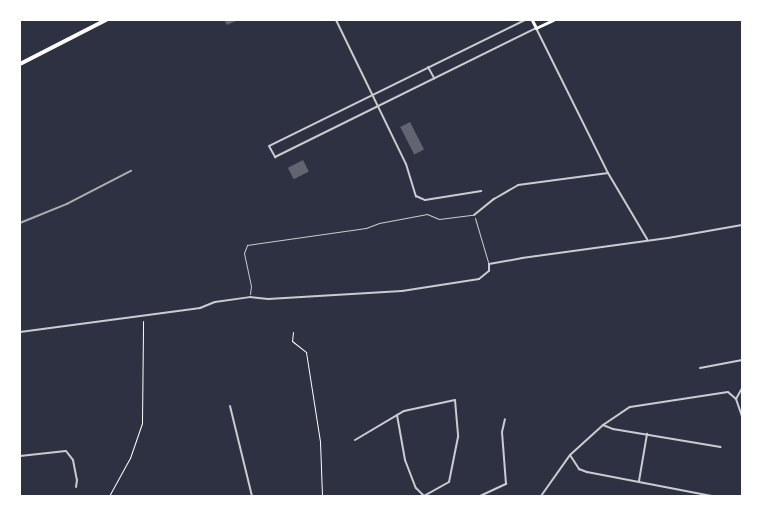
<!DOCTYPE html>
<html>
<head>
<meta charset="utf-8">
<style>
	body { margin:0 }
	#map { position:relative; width:762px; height:516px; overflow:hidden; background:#2d3142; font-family:"Source Sans 3",sans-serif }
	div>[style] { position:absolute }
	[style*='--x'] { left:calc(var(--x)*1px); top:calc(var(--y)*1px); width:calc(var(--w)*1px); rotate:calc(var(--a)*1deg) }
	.building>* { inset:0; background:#626471; transform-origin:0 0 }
	.path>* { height:1px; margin:-0.5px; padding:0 0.5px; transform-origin:0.5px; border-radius:0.5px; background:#fff }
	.service>* { height:1px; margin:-0.5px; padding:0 0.5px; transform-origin:0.5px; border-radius:0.5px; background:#caccd0 }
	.minor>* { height:2px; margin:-1px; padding:0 1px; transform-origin:1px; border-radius:1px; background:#caccd0 }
	.secondary>* { height:3px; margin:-1.5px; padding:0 1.5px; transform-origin:1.5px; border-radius:1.5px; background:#fff }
	.trunk>* { height:4px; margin:-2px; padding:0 2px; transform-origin:2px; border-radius:2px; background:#fff }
	.rail>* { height:1.5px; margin:-0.75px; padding:0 0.75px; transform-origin:0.75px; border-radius:0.75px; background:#abadb3 }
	span { translate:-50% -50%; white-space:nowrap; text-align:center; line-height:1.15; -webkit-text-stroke:5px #fff; paint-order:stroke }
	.frame { position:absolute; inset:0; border:21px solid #fff; pointer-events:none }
</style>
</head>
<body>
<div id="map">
	<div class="building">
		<div style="clip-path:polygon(224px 20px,238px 20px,227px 25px)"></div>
		<div style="left:410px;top:122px;width:31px;height:11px;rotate:63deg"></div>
		<div style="left:303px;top:160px;width:13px;height:17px;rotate:63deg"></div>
	</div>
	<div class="path">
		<div style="--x:293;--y:332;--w:9;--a:96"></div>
		<div style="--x:292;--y:341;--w:18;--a:38"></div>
		<div style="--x:306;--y:352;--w:90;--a:81.1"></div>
		<div style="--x:320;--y:441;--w:55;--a:87.9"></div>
		<div style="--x:109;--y:496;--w:43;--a:-61.1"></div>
		<div style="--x:130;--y:458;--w:37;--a:-71"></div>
		<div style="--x:142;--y:423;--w:102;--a:-89.4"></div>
	</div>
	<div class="service">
		<div style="--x:475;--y:218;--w:46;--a:73.5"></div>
		<div style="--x:250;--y:294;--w:8;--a:-83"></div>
		<div style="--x:251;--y:286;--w:34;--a:-102"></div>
		<div style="--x:244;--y:253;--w:9;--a:-69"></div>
		<div style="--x:247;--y:245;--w:120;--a:-8.1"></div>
		<div style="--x:366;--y:228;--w:14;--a:-21"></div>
		<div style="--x:379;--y:223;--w:49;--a:-10.6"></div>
		<div style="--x:427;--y:214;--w:13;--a:23"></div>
		<div style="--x:439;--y:219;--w:34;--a:-7"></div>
	</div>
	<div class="minor">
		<div style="--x:336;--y:20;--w:160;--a:64.1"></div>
		<div style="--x:406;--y:164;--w:34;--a:73"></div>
		<div style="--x:416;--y:196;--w:10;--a:24"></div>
		<div style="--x:425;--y:200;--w:57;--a:-9.1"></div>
		<div style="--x:525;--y:20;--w:285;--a:153.8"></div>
		<div style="--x:269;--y:146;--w:13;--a:61"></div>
		<div style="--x:275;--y:157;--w:291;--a:-26.3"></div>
		<div style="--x:536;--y:28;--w:162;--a:63.6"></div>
		<div style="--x:608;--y:173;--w:77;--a:59.4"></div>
		<div style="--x:428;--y:67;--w:13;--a:61"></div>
		<div style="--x:474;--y:215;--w:26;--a:-39"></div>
		<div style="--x:494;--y:199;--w:28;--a:-30"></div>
		<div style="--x:518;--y:185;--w:91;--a:-7.6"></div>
		<div style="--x:20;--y:332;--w:182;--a:-7.6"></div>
		<div style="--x:200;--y:308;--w:16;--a:-22"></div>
		<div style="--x:215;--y:302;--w:35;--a:-8"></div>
		<div style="--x:250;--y:297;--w:18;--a:6"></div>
		<div style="--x:268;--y:299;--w:134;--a:-3.4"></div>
		<div style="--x:402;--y:291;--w:78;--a:-8.9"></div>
		<div style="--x:479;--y:279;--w:13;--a:-39"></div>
		<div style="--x:489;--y:271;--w:7;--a:-90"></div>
		<div style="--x:489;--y:264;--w:34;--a:-10"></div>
		<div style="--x:522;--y:258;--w:147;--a:-7.8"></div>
		<div style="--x:668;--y:238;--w:75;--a:-10"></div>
		<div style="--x:700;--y:368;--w:43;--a:-10.8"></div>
		<div style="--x:736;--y:399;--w:13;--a:-61"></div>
		<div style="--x:230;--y:406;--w:93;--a:76.3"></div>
		<div style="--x:397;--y:415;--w:46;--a:79.9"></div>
		<div style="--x:405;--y:460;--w:30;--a:69"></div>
		<div style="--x:416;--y:488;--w:11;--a:45"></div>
		<div style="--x:603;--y:425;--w:11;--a:22"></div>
		<div style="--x:613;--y:429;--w:109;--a:9.5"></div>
		<div style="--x:355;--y:440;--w:57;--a:-30.6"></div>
		<div style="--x:404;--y:411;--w:52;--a:-12.2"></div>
		<div style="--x:455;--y:400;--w:37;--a:85"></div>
		<div style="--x:458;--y:437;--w:46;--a:101.3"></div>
		<div style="--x:449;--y:482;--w:29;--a:151"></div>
		<div style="--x:570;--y:455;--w:17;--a:57"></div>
		<div style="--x:579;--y:469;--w:9;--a:21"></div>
		<div style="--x:587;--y:472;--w:127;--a:10.9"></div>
		<div style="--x:20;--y:456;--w:46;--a:-6.2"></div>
		<div style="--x:66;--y:451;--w:11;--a:52"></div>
		<div style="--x:73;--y:460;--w:20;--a:79"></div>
		<div style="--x:77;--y:480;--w:7;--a:98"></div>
		<div style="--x:639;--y:481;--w:48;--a:-80.3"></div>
		<div style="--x:480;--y:496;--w:29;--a:-25"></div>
		<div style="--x:506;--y:484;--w:52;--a:-94.4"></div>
		<div style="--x:502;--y:432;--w:13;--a:-77"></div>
		<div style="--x:541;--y:496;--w:50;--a:-54.7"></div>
		<div style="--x:570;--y:455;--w:45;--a:-42.3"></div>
		<div style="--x:603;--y:425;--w:32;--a:-34"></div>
		<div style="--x:630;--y:407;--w:99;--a:-8.7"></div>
		<div style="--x:728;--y:392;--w:11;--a:41"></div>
		<div style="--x:736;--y:399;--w:18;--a:71"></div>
	</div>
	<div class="secondary">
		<div style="--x:532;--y:20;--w:9;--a:63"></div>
		<div style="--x:536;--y:28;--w:19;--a:-25"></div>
	</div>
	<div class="trunk">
		<div style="--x:20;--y:64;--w:97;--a:-27.1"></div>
	</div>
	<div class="rail">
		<div style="--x:20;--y:223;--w:51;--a:-22"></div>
		<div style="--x:67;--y:204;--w:72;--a:-27.3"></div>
	</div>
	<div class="frame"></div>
</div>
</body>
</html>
